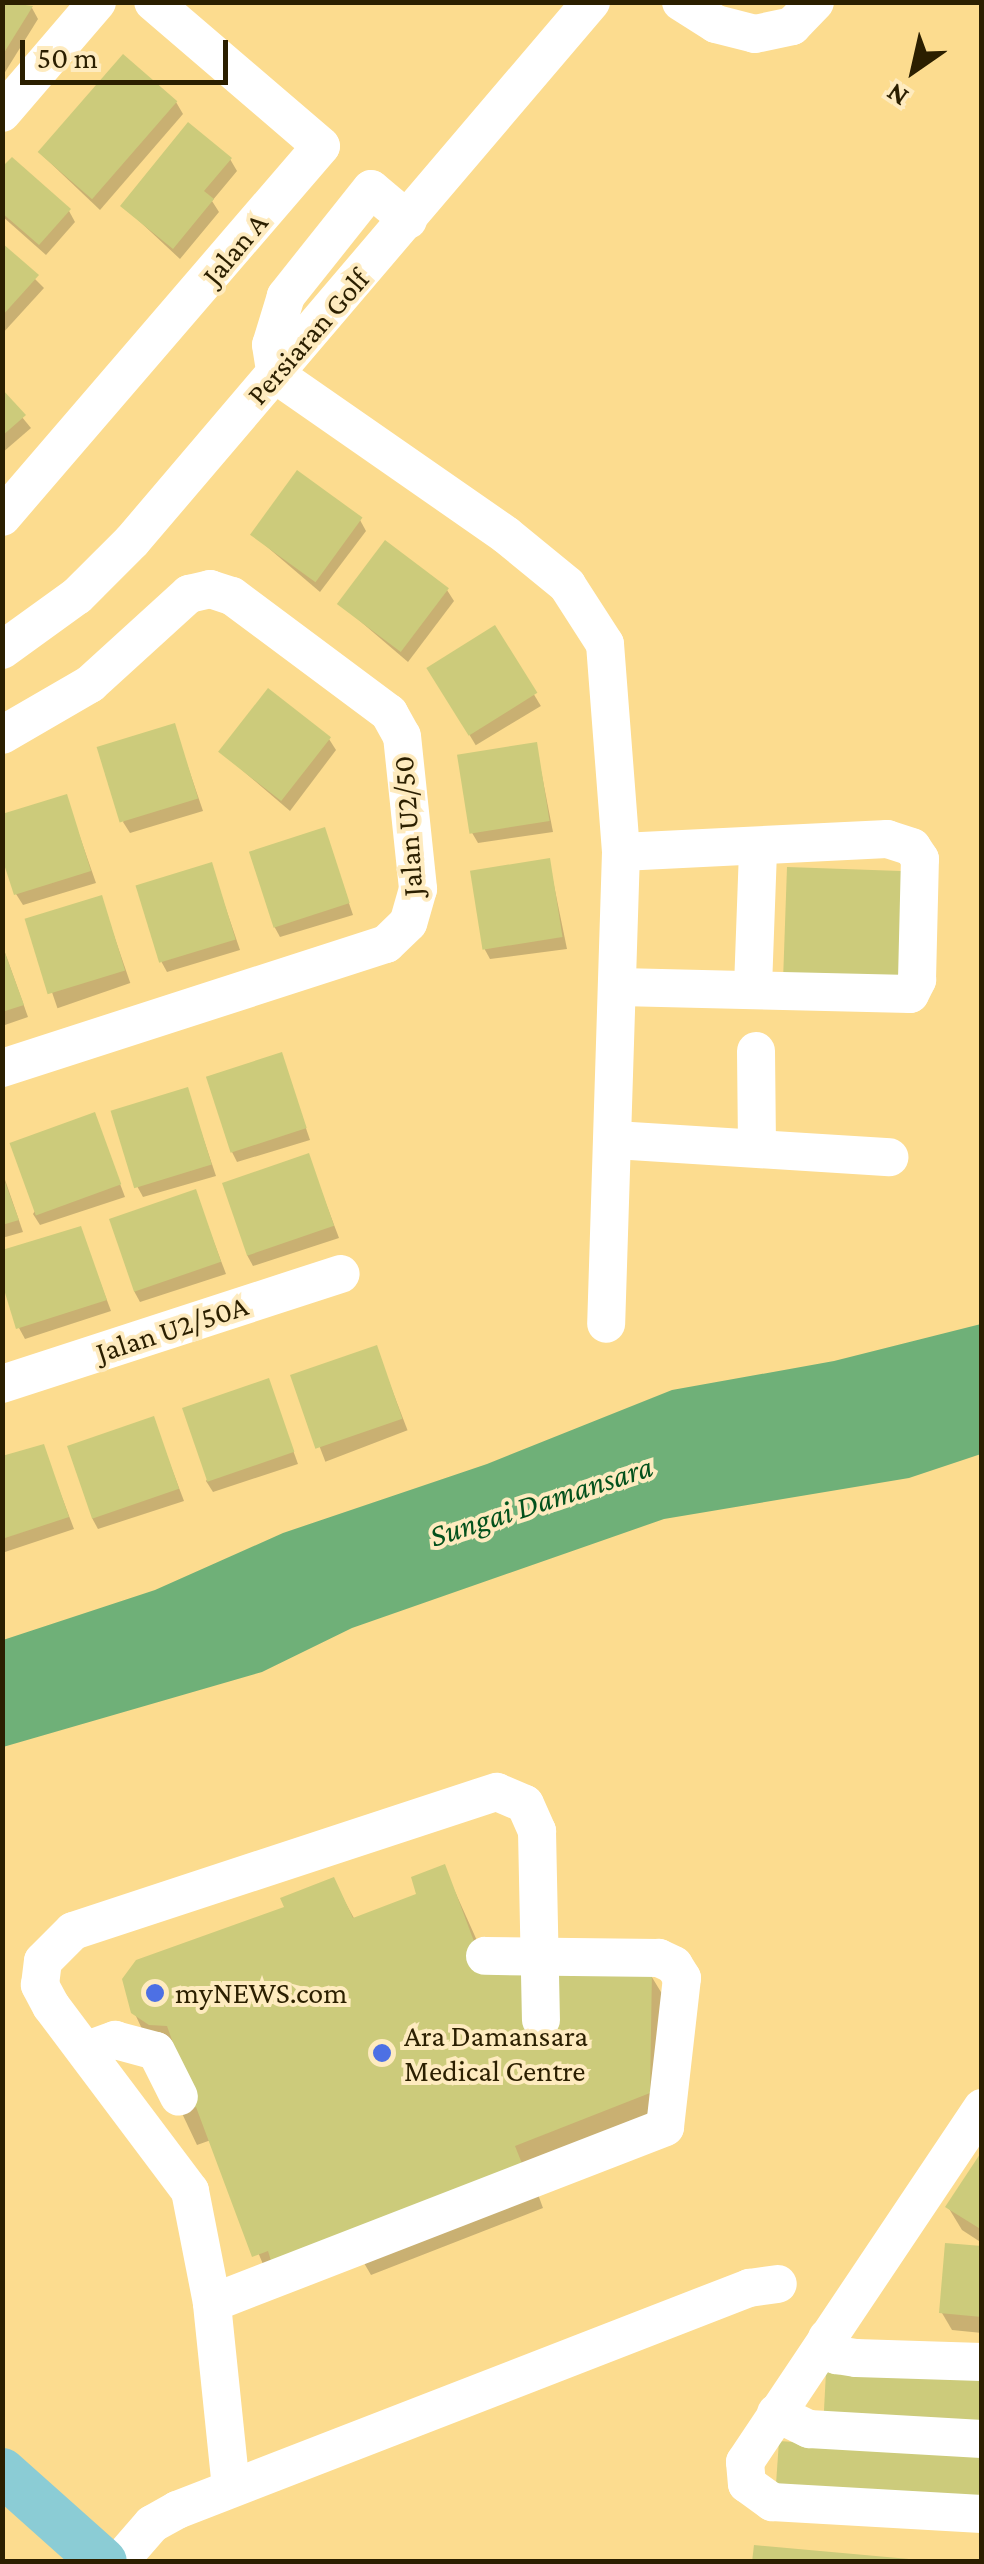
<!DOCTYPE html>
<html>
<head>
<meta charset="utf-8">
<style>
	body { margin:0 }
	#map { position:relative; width:984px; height:2564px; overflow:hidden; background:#fcdc8f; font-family:"Crimson Pro",serif }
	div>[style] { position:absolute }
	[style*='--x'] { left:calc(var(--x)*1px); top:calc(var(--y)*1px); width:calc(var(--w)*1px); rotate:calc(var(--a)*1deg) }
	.water>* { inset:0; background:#6fb078 }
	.shadow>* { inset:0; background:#0003; transform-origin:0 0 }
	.building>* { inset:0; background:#cccb7b; transform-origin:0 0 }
	.minor>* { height:38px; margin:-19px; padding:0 19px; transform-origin:19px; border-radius:19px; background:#fff }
	.major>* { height:48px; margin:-24px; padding:0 24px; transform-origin:24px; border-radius:24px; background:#8bccd5 }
	.dots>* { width:28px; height:28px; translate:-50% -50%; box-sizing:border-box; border:5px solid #feebbf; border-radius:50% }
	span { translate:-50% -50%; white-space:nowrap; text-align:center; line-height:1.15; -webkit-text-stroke:8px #feebbf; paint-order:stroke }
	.street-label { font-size:30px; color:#2b1f00 }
	.poi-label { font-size:30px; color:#2b1f00 }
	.left { translate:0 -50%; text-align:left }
	.water-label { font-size:32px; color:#03511c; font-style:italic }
	.frame { position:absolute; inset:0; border:5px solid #2b1f00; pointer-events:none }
	.north { position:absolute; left:864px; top:20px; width:100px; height:100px; -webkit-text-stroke:8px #feebbf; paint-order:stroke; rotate:214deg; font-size:28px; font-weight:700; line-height:40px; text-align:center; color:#2b1f00 }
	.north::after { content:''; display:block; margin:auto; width:35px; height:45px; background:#2b1f00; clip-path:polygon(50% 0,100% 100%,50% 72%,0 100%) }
	.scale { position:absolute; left:20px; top:40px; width:208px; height:45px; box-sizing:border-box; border:5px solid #2b1f00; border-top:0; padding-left:12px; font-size:30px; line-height:35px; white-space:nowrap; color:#2b1f00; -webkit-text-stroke:8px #feebbf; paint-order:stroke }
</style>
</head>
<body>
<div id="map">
	<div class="water">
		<div style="clip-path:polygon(981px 1324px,981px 1454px,909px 1478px,664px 1519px,352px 1628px,262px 1672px,3px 1747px,3px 1640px,155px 1590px,283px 1533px,487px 1464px,672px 1390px,834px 1361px)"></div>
	</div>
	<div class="shadow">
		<div style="clip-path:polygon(2px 2px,32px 8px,38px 19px,2px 77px)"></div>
		<div style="clip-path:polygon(176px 102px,183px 114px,100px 210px,41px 154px)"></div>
		<div style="clip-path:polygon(230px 159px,237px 171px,212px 201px,219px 212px,180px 259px,123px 206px)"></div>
		<div style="clip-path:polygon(2px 171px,69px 211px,75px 222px,46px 255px,2px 216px)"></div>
		<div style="clip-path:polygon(2px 246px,44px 288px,2px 334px)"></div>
		<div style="clip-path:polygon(2px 393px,31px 428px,2px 453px)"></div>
		<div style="clip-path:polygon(360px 520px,366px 531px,320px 592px,252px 534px)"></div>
		<div style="clip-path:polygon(447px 590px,454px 601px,408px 662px,340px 604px)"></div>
		<div style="left:494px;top:628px;width:91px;height:76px;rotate:59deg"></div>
		<div style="clip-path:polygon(174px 726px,203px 811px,130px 833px,123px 822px)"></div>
		<div style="clip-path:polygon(329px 739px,336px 750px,290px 811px,222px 753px)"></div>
		<div style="clip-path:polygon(536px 745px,553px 832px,478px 843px,471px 831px)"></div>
		<div style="clip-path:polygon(66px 797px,96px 883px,23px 905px,16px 894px)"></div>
		<div style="clip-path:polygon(324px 830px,353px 915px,280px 937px,274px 926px)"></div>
		<div style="clip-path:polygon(549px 861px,567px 949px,490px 959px,484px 948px)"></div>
		<div style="clip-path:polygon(211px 865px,240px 950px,167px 972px,161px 961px)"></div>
		<div style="left:101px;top:898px;width:90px;height:77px;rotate:71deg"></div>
		<div style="clip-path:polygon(2px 944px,28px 1017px,2px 1026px)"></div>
		<div style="clip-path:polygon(281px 1055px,310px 1140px,237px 1162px,231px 1150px)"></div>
		<div style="clip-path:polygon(187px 1090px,216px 1176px,143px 1197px,137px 1186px)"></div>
		<div style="clip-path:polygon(94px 1115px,125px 1197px,40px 1225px,33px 1214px)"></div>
		<div style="clip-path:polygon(308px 1156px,339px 1238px,253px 1266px,247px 1255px)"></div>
		<div style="clip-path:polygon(2px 1171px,23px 1232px,2px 1238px)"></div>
		<div style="clip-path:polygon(195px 1192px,226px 1274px,140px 1302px,134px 1291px)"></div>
		<div style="clip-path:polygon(80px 1229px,111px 1311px,25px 1339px,19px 1328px)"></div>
		<div style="left:376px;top:1348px;width:88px;height:88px;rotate:69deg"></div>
		<div style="clip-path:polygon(268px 1381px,298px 1464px,213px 1492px,206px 1481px)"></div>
		<div style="clip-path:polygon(153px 1419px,184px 1501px,98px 1529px,92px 1518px)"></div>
		<div style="clip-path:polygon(43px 1447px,74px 1529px,2px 1553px,2px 1459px)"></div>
		<div style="clip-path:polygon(444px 1867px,487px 1963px,650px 1974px,664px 1997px,662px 2116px,532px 2178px,543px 2208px,371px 2275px,364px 2263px,273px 2288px,211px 2140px,197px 2145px,134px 2012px,333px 1880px,355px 1920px,420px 1895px)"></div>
		<div style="clip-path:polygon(982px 2156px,982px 2243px,962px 2230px,948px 2207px)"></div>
		<div style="clip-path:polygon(982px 2249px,982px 2333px,952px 2330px,942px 2313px)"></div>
	</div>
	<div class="building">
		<div style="clip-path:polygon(2px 2px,33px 6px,2px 56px)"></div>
		<div style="left:123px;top:54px;width:72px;height:130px;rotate:41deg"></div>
		<div style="clip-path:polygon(188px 122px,232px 158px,204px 191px,214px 199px,173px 249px,120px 206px)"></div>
		<div style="clip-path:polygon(12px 157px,71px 209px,39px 245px,2px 213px,2px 167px)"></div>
		<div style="clip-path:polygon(2px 243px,39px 275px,2px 316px)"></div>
		<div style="clip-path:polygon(2px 389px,26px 415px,2px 436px)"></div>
		<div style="left:297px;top:470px;width:81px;height:80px;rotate:36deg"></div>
		<div style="left:385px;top:540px;width:80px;height:80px;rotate:37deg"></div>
		<div style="left:495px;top:625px;width:80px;height:81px;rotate:58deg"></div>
		<div style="left:268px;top:688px;width:80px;height:81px;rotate:38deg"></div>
		<div style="left:175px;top:723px;width:79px;height:82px;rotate:73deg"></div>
		<div style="left:537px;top:742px;width:80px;height:81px;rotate:81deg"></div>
		<div style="clip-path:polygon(67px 794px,91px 871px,14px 895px,2px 858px,2px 814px)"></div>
		<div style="left:325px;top:827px;width:80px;height:80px;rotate:72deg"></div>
		<div style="left:550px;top:858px;width:80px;height:81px;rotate:81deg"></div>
		<div style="left:212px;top:862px;width:81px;height:80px;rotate:73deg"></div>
		<div style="left:787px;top:867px;width:121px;height:113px;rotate:2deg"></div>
		<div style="left:102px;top:895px;width:79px;height:81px;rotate:73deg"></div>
		<div style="clip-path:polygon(2px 945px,24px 1005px,2px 1012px)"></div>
		<div style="left:282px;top:1052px;width:80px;height:80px;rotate:72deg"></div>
		<div style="left:188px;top:1087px;width:81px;height:81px;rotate:73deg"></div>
		<div style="left:95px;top:1112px;width:77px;height:91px;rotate:70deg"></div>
		<div style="left:309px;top:1153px;width:77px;height:92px;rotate:71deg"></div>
		<div style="clip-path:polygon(2px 1174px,19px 1220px,2px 1225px)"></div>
		<div style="left:196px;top:1189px;width:77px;height:92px;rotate:71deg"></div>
		<div style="clip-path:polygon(81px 1226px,107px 1300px,16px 1329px,2px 1283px,2px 1250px)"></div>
		<div style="left:377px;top:1345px;width:78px;height:92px;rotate:71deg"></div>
		<div style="left:269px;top:1378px;width:78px;height:92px;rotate:71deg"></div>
		<div style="left:154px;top:1416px;width:77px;height:92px;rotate:71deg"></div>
		<div style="clip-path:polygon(44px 1444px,69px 1517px,2px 1539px,2px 1456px)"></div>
		<div style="clip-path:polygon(445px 1864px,481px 1960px,652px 1971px,650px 2093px,515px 2146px,527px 2176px,271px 2261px,268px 2251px,252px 2257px,196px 2107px,176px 2115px,178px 2057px,167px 2026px,149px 2025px,131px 2013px,122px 1979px,136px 1960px,284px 1907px,280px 1898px,334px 1877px,353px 1918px,416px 1894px,411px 1877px)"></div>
		<div style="clip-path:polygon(982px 2151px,982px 2230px,945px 2207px)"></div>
		<div style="clip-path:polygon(945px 2243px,982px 2246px,982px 2317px,939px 2313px)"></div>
		<div style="left:826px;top:2372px;width:156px;height:41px;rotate:3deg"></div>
		<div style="left:779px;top:2441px;width:203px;height:43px;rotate:4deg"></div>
		<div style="clip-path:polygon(754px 2545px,909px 2559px,909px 2562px,752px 2562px)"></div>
	</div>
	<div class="minor">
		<div style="--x:681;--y:2;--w:41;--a:32.2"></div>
		<div style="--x:716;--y:24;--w:40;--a:14.4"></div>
		<div style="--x:755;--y:34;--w:38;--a:-12"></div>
		<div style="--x:792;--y:26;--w:33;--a:-46"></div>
		<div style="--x:2;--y:113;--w:146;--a:-49.4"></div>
		<div style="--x:408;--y:220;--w:48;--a:-140"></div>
		<div style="--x:371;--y:189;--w:137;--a:128.5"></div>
		<div style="--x:286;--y:296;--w:51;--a:107"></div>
		<div style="--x:271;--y:345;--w:30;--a:81"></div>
		<div style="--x:276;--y:375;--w:280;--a:34.8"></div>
		<div style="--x:506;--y:535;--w:79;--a:39.3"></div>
		<div style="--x:567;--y:585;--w:70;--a:57.2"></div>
		<div style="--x:605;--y:644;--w:209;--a:85.6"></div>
		<div style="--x:621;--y:852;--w:472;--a:91.8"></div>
		<div style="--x:2;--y:517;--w:489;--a:-49.3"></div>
		<div style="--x:321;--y:146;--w:221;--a:-139.4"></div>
		<div style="--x:2;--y:650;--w:92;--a:-35.8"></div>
		<div style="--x:77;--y:596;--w:78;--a:-45"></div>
		<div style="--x:132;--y:541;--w:708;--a:-49.58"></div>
		<div style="--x:2;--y:735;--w:102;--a:-30.1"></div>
		<div style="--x:90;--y:684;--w:134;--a:-42.3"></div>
		<div style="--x:189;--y:594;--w:22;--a:-13"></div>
		<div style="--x:210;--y:589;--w:23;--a:18"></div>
		<div style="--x:232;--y:596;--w:196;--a:36.7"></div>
		<div style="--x:389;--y:713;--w:26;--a:61"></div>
		<div style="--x:402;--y:736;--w:154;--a:84"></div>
		<div style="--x:418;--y:889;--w:35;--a:106"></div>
		<div style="--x:408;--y:923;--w:30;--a:136"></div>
		<div style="--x:386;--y:944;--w:404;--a:162.1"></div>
		<div style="--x:620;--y:987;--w:290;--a:1.4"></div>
		<div style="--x:910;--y:994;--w:16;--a:-63"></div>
		<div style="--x:917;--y:980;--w:121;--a:-88.6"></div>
		<div style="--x:920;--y:859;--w:14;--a:-124"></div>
		<div style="--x:912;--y:847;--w:26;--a:-162"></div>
		<div style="--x:887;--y:839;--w:266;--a:177.2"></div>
		<div style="--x:753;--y:987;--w:139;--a:-87.9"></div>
		<div style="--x:756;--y:1051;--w:97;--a:89.4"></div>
		<div style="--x:615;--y:1140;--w:275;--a:3.6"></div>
		<div style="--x:2;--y:1384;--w:356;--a:-18"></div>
		<div style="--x:87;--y:2050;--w:30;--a:-20"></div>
		<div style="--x:115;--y:2040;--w:42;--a:15"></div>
		<div style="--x:156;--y:2051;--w:51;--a:63.4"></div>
		<div style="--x:982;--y:2108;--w:426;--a:123.8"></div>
		<div style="--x:745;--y:2462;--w:22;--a:85"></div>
		<div style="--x:747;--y:2484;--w:31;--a:36"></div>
		<div style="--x:772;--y:2502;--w:210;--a:3.3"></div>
		<div style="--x:212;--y:2303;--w:486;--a:-21.2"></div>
		<div style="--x:665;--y:2127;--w:150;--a:-83.5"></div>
		<div style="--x:682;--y:1978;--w:15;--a:-122"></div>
		<div style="--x:674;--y:1965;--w:17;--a:-155"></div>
		<div style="--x:659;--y:1958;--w:174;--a:-179.3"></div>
		<div style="--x:827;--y:2338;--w:20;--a:60"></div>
		<div style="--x:837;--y:2355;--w:19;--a:9"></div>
		<div style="--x:856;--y:2358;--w:126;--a:1.8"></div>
		<div style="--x:776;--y:2413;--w:37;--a:26"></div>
		<div style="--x:809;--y:2429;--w:173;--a:3.3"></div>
		<div style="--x:231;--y:2488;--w:186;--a:-95.9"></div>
		<div style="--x:212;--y:2303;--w:114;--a:-101.1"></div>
		<div style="--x:190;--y:2191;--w:231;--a:-126.9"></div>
		<div style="--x:51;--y:2006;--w:24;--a:-118"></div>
		<div style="--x:40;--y:1985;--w:24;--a:-83"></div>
		<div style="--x:43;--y:1961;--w:42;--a:-45"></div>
		<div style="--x:73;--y:1931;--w:446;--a:-18.2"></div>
		<div style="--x:497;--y:1792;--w:30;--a:23"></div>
		<div style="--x:525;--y:1804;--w:30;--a:66"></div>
		<div style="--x:537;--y:1831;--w:189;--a:88.8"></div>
		<div style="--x:119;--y:2562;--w:50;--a:-49"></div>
		<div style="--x:152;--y:2524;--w:29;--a:-29"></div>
		<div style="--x:177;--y:2510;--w:614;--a:-21.21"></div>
		<div style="--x:749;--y:2288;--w:29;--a:-8"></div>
	</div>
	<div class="major">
		<div style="--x:2;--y:2472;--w:135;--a:41.7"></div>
	</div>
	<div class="dots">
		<div style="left:155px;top:1993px;background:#4d70e4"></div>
		<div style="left:382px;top:2053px;background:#4d70e4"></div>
	</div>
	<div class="street-label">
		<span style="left:235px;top:249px;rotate:-50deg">Jalan A</span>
		<span style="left:308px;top:337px;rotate:-49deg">Persiaran Golf</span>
		<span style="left:408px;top:826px;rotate:-94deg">Jalan U2/50</span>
		<span style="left:172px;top:1329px;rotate:-18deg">Jalan U2/50A</span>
	</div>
	<div class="poi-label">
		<span class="left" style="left:175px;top:1993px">myNEWS.com</span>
		<span class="left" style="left:404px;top:2053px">Ara Damansara<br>Medical Centre</span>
	</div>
	<div class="water-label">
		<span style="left:541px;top:1501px;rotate:-18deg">Sungai Damansara</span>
	</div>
	<div class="frame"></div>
	<div class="north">N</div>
	<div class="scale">50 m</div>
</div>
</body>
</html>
